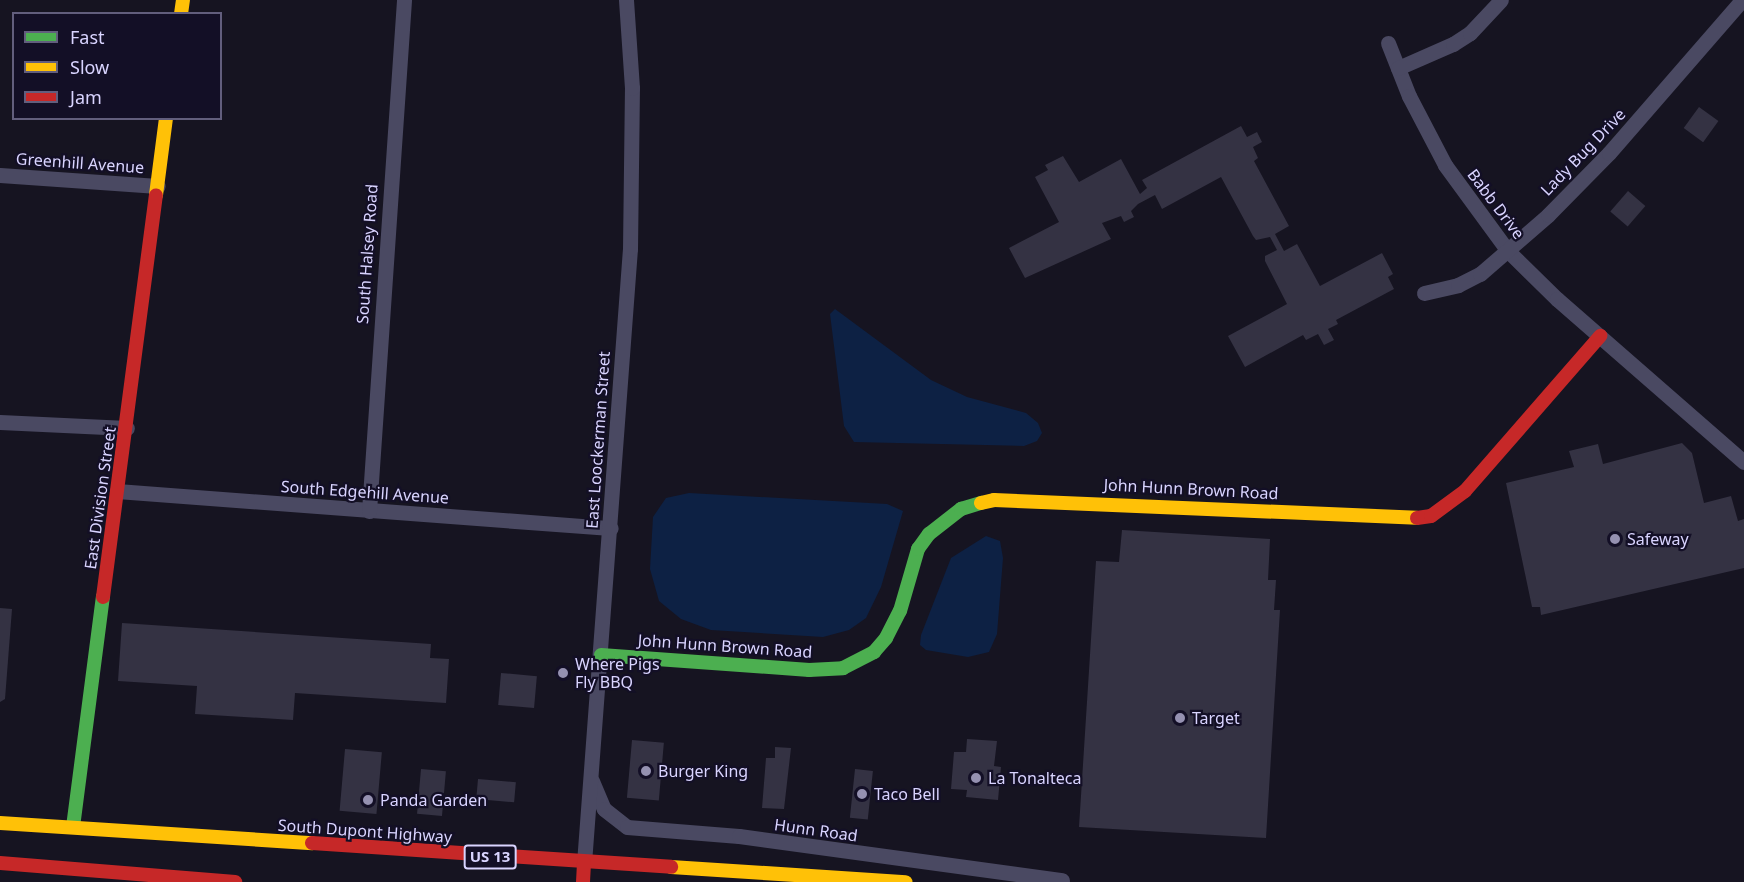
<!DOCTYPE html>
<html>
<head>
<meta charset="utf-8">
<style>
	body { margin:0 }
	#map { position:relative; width:1744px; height:882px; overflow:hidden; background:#161421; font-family:"Noto Sans",sans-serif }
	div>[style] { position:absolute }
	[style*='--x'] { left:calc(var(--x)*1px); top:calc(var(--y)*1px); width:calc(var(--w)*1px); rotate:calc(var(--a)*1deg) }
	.water>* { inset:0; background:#0d2144 }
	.building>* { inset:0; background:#343243; transform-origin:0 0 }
	.street>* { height:15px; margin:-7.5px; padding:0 7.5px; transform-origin:7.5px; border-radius:7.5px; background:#4a4962 }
	.fast>* { height:14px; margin:-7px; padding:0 7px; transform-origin:7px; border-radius:7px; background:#4caf50 }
	.slow>* { height:14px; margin:-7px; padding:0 7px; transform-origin:7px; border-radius:7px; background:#ffc107 }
	.jam>* { height:14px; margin:-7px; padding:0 7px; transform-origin:7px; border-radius:7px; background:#c62828 }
	.dots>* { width:16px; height:16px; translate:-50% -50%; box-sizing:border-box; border:3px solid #130f26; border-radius:50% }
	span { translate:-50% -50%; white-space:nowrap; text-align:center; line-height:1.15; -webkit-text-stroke:4.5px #130f26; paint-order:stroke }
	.shield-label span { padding:2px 4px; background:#130f26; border:2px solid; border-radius:4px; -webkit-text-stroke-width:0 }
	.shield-label { font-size:15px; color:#d9d4ff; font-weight:700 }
	.street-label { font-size:16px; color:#d9d4ff }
	.poi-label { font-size:16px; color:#d9d4ff }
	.left { translate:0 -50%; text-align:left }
	.legend { position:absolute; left:12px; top:12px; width:210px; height:108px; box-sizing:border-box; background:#130f26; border:2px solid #625e7d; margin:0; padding:8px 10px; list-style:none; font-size:18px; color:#d9d4ff }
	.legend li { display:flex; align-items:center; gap:12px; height:30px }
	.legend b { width:30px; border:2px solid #625e7d }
</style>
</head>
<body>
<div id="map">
	<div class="water">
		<div style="clip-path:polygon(835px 309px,931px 380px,967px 397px,1026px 413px,1038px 423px,1042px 433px,1037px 441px,1024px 446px,854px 442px,844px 426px,830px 314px)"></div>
		<div style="clip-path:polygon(689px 493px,887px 504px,903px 511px,881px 587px,866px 618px,849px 630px,823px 637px,711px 630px,681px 619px,659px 601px,650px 569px,653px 517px,666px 498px)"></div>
		<div style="clip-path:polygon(986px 536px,1000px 541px,1003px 558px,997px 634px,989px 652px,968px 657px,926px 650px,920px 645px,921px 635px,951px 558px)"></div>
	</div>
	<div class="building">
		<div style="left:1699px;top:107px;width:24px;height:26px;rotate:36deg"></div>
		<div style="clip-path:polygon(1241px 126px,1247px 137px,1257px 132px,1262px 142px,1253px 147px,1258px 158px,1254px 161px,1289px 226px,1275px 234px,1284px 251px,1297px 244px,1320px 286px,1382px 253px,1393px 274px,1388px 277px,1394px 289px,1336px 320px,1338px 324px,1328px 329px,1334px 340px,1324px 345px,1318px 334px,1306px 340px,1303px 335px,1245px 367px,1228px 336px,1287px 304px,1265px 261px,1265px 256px,1277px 250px,1270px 237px,1256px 240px,1253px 236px,1221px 177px,1162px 209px,1155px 195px,1138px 204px,1131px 211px,1134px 217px,1124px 222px,1121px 216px,1102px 223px,1111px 239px,1025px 278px,1009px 248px,1059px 222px,1035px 177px,1048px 170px,1045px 165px,1063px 156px,1079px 182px,1121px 159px,1140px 194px,1147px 188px,1142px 180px)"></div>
		<div style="left:1628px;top:191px;width:23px;height:27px;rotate:41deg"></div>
		<div style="clip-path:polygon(1682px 443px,1692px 453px,1704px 503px,1731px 496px,1738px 521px,1744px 519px,1744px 568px,1541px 615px,1540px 607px,1532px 607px,1506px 483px,1574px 467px,1569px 451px,1598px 444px,1603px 464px)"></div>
		<div style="clip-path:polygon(1122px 530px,1270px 539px,1268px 580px,1276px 580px,1274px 610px,1280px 610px,1266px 838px,1079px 827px,1096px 561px,1119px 562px)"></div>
		<div style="clip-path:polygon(0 608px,12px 609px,5px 699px,0 702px)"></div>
		<div style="clip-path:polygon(122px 623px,431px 644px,430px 658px,449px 659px,446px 703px,295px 693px,293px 720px,195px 714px,197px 686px,118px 681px)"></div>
		<div style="left:501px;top:673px;width:36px;height:32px;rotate:5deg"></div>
		<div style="clip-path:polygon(967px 739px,997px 741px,994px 766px,1001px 767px,998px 800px,966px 797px,967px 790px,951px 789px,954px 752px,966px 752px)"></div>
		<div style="left:632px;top:740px;width:32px;height:58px;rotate:5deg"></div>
		<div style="clip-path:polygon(775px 747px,791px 748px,784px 809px,762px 808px,766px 758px,775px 758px)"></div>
		<div style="left:345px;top:749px;width:37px;height:62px;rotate:5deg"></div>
		<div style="left:421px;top:769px;width:25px;height:45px;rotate:5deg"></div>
		<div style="left:855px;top:769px;width:18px;height:49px;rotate:6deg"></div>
		<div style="left:478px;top:779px;width:38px;height:20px;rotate:5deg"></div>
	</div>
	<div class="street">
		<div style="--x:1388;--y:43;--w:57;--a:68.4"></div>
		<div style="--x:1409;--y:96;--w:78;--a:62.4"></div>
		<div style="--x:1445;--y:165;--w:107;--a:53.8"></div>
		<div style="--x:1508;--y:251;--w:69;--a:44.4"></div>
		<div style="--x:1557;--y:299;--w:248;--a:41.1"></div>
		<div style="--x:1398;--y:68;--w:60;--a:-23.6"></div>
		<div style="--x:1453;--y:44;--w:20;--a:-33"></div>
		<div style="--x:1470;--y:33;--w:45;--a:-46.8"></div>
		<div style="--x:0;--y:175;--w:158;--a:4"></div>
		<div style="--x:1424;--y:293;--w:35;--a:-13"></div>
		<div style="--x:1458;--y:285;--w:25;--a:-27"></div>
		<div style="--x:1480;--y:274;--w:90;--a:-40.9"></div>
		<div style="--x:1548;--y:215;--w:87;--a:-45.5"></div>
		<div style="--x:1609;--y:153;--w:203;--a:-49"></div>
		<div style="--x:0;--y:422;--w:127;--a:2.7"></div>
		<div style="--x:117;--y:491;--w:495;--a:4.3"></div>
		<div style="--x:369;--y:511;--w:512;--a:-86.08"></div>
		<div style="--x:592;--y:781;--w:30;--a:67"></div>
		<div style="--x:604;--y:809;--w:29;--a:38"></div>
		<div style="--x:627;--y:827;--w:112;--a:4.6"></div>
		<div style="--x:739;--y:836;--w:326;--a:7.8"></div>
		<div style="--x:584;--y:863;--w:616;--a:-85.72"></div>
		<div style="--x:630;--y:249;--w:161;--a:-89.3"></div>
		<div style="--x:632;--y:88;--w:88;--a:-93.9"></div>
	</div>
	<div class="fast">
		<div style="--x:601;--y:655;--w:209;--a:4.1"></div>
		<div style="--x:809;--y:670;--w:34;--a:-3"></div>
		<div style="--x:843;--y:668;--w:35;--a:-27"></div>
		<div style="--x:874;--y:652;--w:18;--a:-49"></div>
		<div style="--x:886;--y:638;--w:30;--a:-63"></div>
		<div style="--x:900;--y:611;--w:65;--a:-73.8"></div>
		<div style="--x:918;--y:549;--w:19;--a:-54"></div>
		<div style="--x:929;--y:534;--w:41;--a:-38"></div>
		<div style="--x:961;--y:509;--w:21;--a:-17"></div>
		<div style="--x:73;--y:827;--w:232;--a:-82.6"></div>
	</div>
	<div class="slow">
		<div style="--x:181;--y:14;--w:14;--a:-82"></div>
		<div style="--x:156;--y:195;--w:78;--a:-82.6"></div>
		<div style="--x:981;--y:503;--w:13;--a:-13"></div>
		<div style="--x:994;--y:500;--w:423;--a:2.4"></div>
		<div style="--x:0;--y:823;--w:313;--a:3.7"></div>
		<div style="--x:671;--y:867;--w:235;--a:3.7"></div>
	</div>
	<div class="jam">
		<div style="--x:1417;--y:518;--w:14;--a:-8"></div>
		<div style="--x:1431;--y:516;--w:42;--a:-36.3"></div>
		<div style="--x:1465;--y:491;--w:206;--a:-48.9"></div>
		<div style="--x:103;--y:597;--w:405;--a:-82.5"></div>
		<div style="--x:312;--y:843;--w:360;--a:3.8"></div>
		<div style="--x:0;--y:863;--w:236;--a:4.6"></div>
		<div style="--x:583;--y:882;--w:19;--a:-87"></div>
	</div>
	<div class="dots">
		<div style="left:1615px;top:539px;background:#9591b1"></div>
		<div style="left:563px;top:673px;background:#9591b1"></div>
		<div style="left:1180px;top:718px;background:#9591b1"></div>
		<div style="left:646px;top:771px;background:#9591b1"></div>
		<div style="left:976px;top:778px;background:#9591b1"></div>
		<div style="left:862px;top:794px;background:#9591b1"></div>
		<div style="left:368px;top:800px;background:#9591b1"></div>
	</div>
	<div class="shield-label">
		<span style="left:490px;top:857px">US 13</span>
	</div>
	<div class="street-label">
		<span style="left:1583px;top:152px;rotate:-46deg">Lady Bug Drive</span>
		<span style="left:80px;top:163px;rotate:4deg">Greenhill Avenue</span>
		<span style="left:1496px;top:204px;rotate:53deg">Babb Drive</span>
		<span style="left:367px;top:254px;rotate:-86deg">South Halsey Road</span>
		<span style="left:598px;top:440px;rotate:-86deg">East Loockerman Street</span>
		<span style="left:1191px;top:489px;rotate:3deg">John Hunn Brown Road</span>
		<span style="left:365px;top:492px;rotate:4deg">South Edgehill Avenue</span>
		<span style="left:100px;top:498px;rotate:-82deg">East Division Street</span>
		<span style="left:725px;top:646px;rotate:4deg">John Hunn Brown Road</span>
		<span style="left:816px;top:830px;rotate:8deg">Hunn Road</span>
		<span style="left:365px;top:831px;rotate:4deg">South Dupont Highway</span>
	</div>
	<div class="poi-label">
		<span class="left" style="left:1627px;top:539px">Safeway</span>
		<span class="left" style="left:575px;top:673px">Where Pigs<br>Fly BBQ</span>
		<span class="left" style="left:1192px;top:718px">Target</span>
		<span class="left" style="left:658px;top:771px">Burger King</span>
		<span class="left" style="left:988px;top:778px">La Tonalteca</span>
		<span class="left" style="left:874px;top:794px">Taco Bell</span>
		<span class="left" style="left:380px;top:800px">Panda Garden</span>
	</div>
	<ul class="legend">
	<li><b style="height:8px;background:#4caf50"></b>Fast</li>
	<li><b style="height:8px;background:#ffc107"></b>Slow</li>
	<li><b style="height:8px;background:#c62828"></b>Jam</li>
	</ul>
</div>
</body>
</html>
